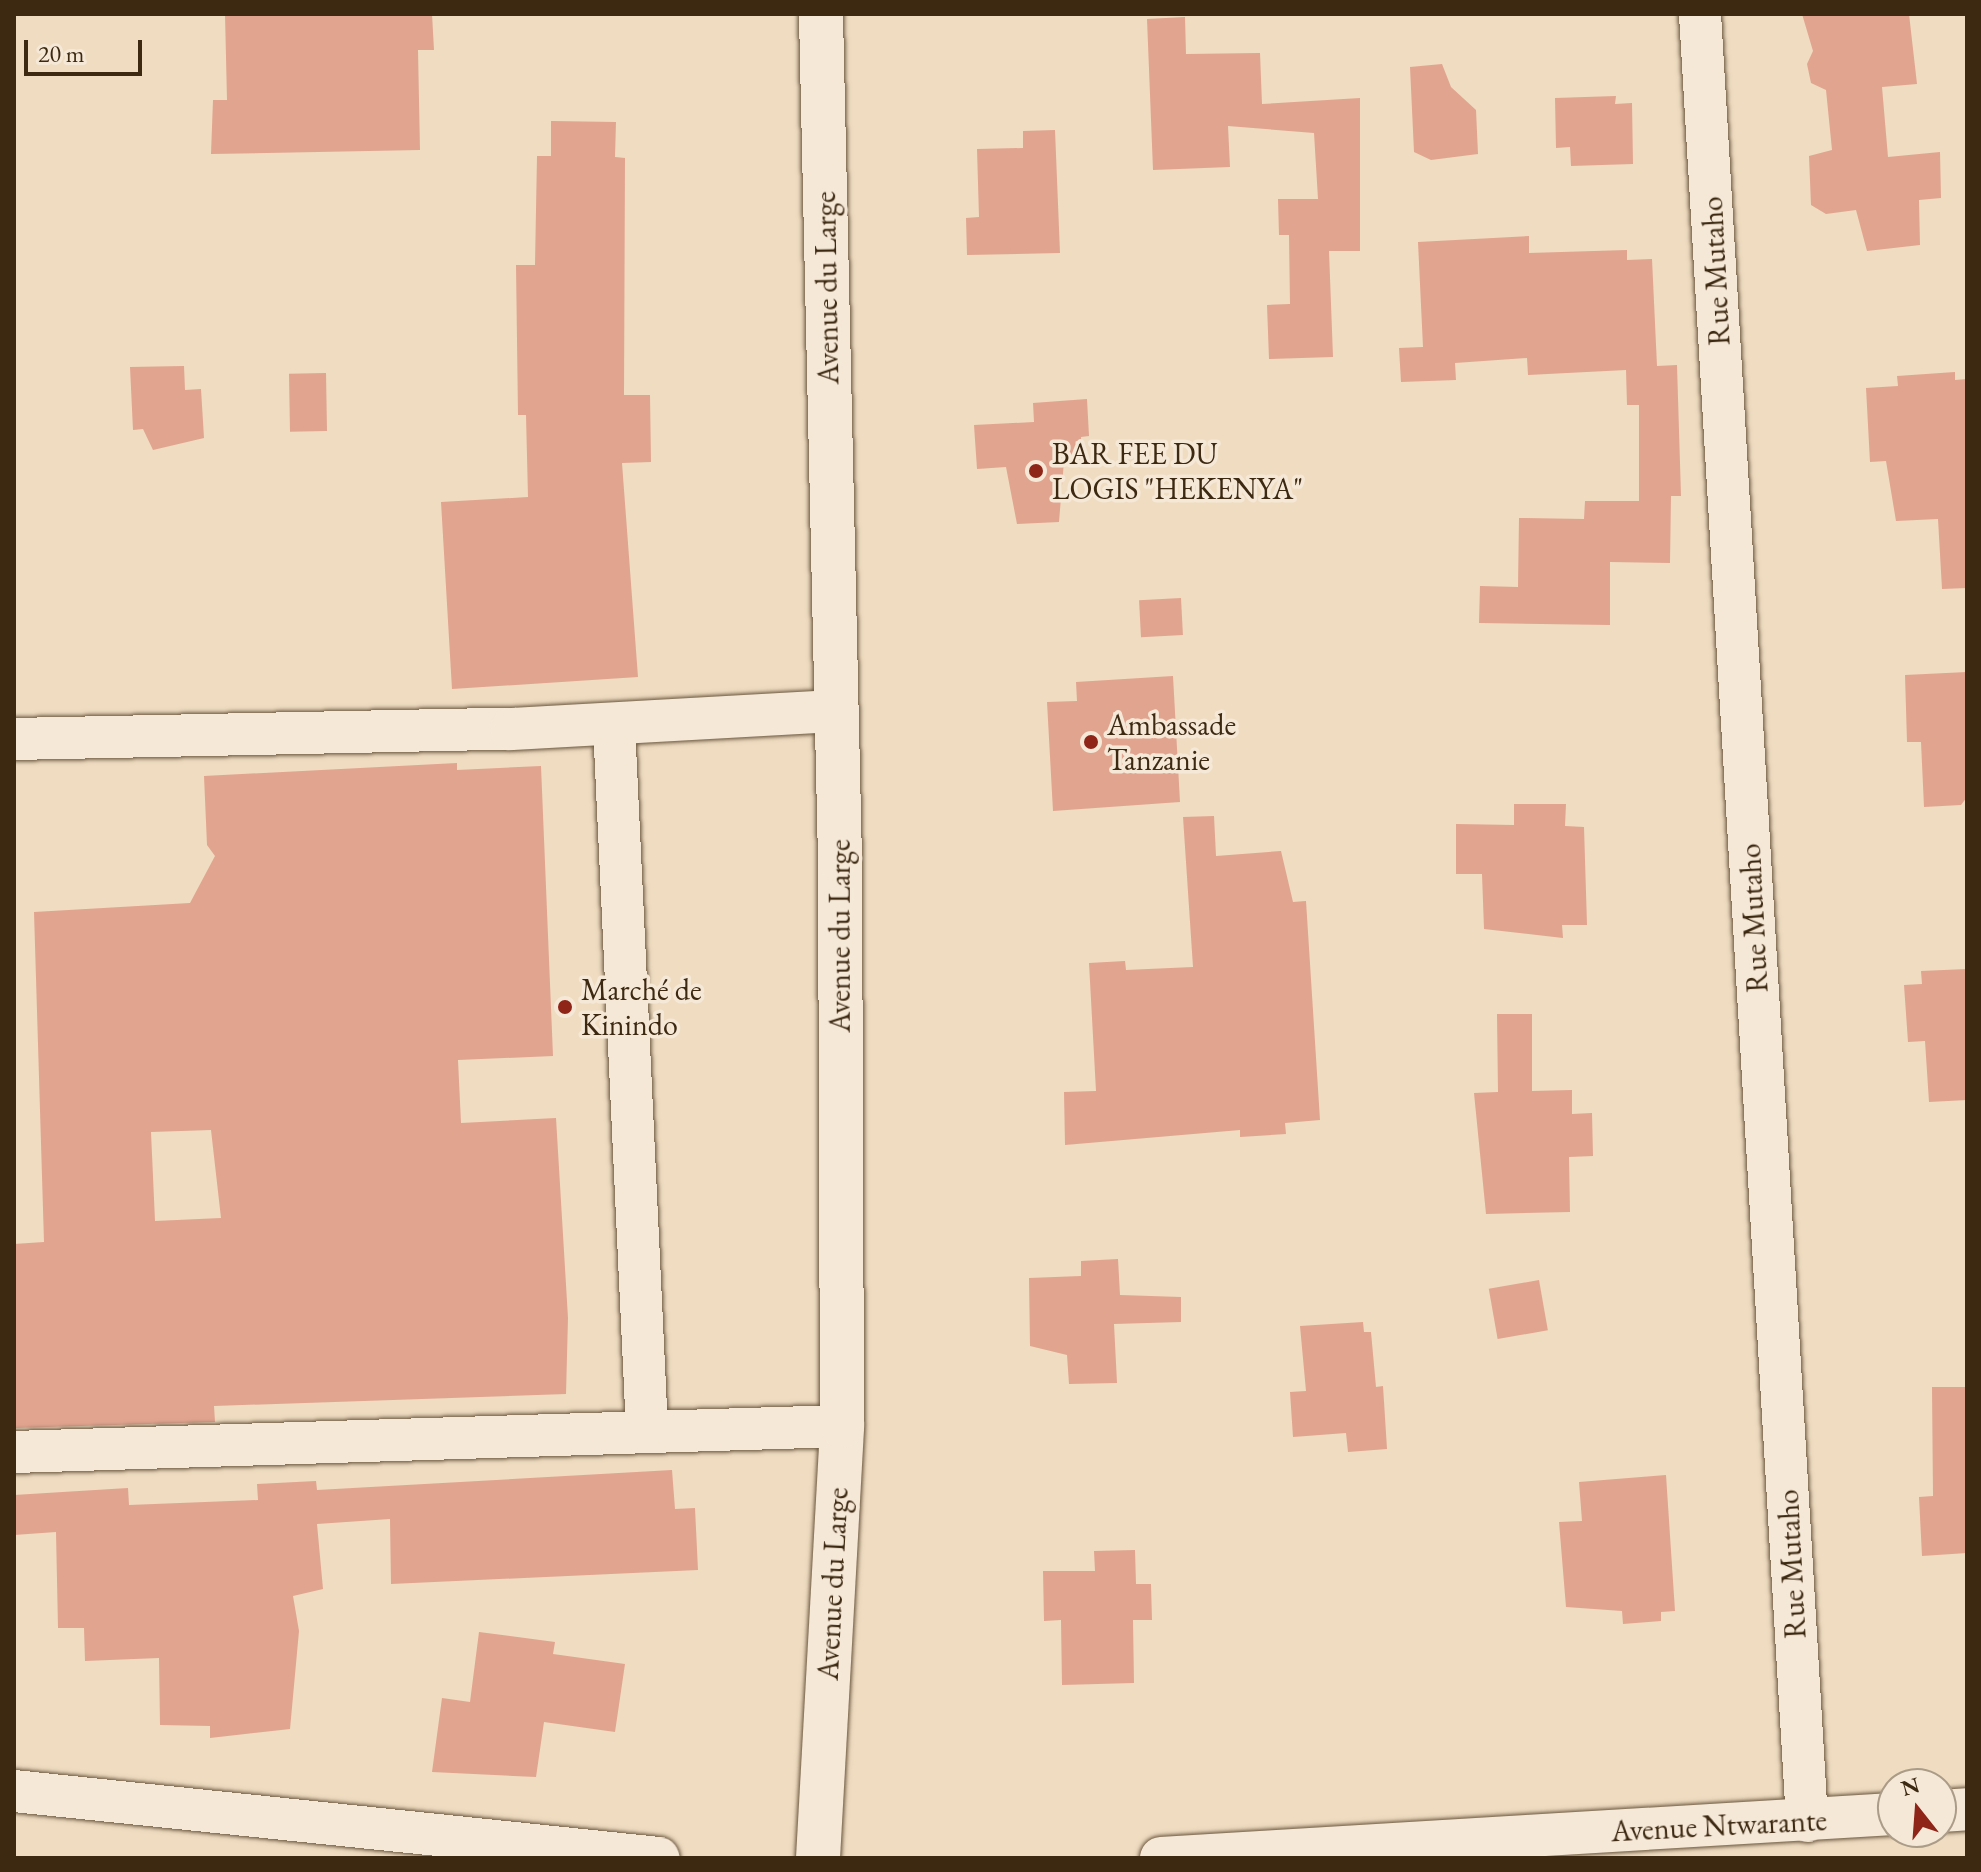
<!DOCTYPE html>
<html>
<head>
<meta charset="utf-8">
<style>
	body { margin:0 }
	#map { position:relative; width:1981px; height:1872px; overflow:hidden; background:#efdcc1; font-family:"EB Garamond",serif }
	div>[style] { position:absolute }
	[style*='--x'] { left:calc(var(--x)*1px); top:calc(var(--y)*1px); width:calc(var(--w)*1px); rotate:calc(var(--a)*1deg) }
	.building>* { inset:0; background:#e1a48f; transform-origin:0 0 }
	.roads { filter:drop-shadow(0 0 2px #6a563e) drop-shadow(0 0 2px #6a563e) }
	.street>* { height:42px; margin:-21px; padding:0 21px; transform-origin:21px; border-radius:21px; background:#f5e8d7 }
	.secondary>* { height:44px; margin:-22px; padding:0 22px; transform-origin:22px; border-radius:22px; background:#f5e8d7 }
	.dots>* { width:22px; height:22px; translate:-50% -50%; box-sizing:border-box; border:4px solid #f5e8d7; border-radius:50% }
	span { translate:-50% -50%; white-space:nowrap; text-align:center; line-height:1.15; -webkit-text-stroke:7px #f5e8d7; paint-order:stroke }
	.street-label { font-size:30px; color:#3d2912 }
	.poi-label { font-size:30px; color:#3d2912 }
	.left { translate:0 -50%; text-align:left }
	.frame { position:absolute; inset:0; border:16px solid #3d2912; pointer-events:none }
	.north { position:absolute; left:1877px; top:1768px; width:80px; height:80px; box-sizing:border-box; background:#f5e8d7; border:2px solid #ab9c88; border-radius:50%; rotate:343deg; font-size:22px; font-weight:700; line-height:32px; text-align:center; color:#3d2912 }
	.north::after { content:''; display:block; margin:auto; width:28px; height:36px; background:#8f2418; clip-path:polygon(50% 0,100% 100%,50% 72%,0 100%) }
	.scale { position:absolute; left:24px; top:40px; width:118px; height:36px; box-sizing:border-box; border:4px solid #3d2912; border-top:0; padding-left:10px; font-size:24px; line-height:28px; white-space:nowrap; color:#3d2912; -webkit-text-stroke:6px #f5e8d7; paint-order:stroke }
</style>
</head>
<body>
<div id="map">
	<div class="building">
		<div style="clip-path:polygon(225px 14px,432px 14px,434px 50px,418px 50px,420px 150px,211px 154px,213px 100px,227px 100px)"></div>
		<div style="clip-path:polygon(1802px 14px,1909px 14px,1917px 84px,1882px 87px,1888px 157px,1940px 152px,1941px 198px,1919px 200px,1920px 245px,1867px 251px,1856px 210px,1826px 214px,1811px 205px,1809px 156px,1832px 150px,1826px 90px,1811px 83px,1807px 64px,1813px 51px)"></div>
		<div style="clip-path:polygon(1185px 17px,1186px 54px,1260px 53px,1262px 104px,1360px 98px,1360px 251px,1329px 251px,1333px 357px,1269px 359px,1267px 305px,1290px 304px,1289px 235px,1279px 235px,1278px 199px,1318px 199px,1314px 133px,1228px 126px,1230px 167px,1153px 170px,1147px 19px)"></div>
		<div style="clip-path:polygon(1442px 64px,1451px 87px,1476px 110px,1478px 154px,1431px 160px,1414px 152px,1410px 67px)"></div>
		<div style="clip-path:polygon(1616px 96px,1615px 104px,1632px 103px,1633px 164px,1571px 166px,1570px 147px,1556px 148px,1555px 98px)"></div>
		<div style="clip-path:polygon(551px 121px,616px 122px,615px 157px,625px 158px,624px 395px,650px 395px,651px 462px,622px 463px,638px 677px,452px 689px,441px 502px,528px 497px,526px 415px,518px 415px,516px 265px,535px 265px,537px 156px,551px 156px)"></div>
		<div style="clip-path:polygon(1055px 130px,1060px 253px,967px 255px,966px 218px,979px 217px,977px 149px,1023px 148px,1023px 131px)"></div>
		<div style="clip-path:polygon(1529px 236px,1529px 253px,1627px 250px,1627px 260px,1652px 259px,1657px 366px,1677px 365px,1681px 496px,1671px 496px,1670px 563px,1610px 562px,1610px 625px,1479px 623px,1480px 586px,1518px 587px,1519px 518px,1584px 519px,1585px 501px,1639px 501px,1639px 405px,1627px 405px,1626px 370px,1528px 375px,1527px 358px,1455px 363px,1456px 380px,1401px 382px,1399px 348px,1423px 347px,1418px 242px)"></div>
		<div style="clip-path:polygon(184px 366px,185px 390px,201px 389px,204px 438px,153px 450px,143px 429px,133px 430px,130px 367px)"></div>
		<div style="clip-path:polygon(1955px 372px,1955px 380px,1967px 379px,1967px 588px,1942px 589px,1938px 519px,1896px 521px,1886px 461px,1870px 462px,1866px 388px,1898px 386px,1897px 376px)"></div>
		<div style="left:326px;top:373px;width:58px;height:37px;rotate:89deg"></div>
		<div style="clip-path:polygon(1087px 399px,1089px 436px,1081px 437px,1082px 460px,1064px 461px,1059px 522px,1017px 524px,1006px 467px,977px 469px,974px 425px,1034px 422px,1033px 403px)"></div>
		<div style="left:1181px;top:598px;width:37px;height:42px;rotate:87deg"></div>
		<div style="clip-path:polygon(1967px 672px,1967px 797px,1961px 805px,1924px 807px,1921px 742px,1907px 742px,1905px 675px)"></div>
		<div style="clip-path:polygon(1173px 676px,1180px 802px,1053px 811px,1047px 702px,1077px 701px,1076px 682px)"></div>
		<div style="clip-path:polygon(evenodd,457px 763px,457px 770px,541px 766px,553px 1056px,458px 1060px,461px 1123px,556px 1118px,568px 1318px,566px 1394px,214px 1406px,215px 1422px,14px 1428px,14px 1244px,44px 1242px,34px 912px,190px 903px,215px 856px,207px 845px,204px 776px,457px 763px,211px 1130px,221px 1218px,155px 1221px,151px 1132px,211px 1130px)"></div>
		<div style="clip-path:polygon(1514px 804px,1566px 804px,1565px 826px,1584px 827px,1587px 925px,1562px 925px,1563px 938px,1484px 929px,1482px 874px,1456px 874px,1456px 824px,1514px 825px)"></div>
		<div style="clip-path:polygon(1214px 816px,1216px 856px,1281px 851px,1293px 902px,1306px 901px,1320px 1120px,1285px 1123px,1286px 1134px,1240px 1137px,1240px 1130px,1065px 1145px,1064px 1092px,1096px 1091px,1089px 963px,1125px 961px,1126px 970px,1193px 967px,1183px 817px)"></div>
		<div style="clip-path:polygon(1967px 969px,1967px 1100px,1929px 1102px,1925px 1041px,1908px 1042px,1904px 985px,1922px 984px,1921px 971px)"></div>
		<div style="clip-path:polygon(1497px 1014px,1532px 1014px,1532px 1091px,1572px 1090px,1572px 1114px,1592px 1113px,1593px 1156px,1569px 1157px,1570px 1212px,1486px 1214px,1474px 1093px,1498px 1092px)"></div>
		<div style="clip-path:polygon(1118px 1259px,1120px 1295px,1181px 1297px,1181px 1322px,1114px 1324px,1117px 1383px,1069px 1384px,1067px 1355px,1030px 1346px,1029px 1278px,1081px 1276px,1081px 1261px)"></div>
		<div style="left:1539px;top:1280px;width:51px;height:51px;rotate:80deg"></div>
		<div style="clip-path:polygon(1363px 1322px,1364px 1332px,1371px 1332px,1376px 1387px,1383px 1386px,1387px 1449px,1348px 1452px,1346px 1433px,1293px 1437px,1290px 1392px,1306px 1391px,1300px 1326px)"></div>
		<div style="clip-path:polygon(1932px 1387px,1967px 1387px,1967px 1553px,1922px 1556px,1919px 1497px,1933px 1496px)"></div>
		<div style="clip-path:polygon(672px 1470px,675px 1509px,695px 1508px,698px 1570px,391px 1584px,390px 1519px,317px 1524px,323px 1589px,293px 1596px,299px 1631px,290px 1729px,210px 1738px,210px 1726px,160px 1725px,159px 1658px,85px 1661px,84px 1628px,58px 1628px,56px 1532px,14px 1535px,14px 1495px,128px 1488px,129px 1505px,258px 1500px,257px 1484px,316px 1481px,317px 1490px)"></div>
		<div style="clip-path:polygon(1666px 1475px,1675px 1611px,1661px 1612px,1661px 1621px,1623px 1624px,1622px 1611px,1566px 1607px,1559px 1522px,1582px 1521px,1579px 1482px)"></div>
		<div style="clip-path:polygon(1135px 1550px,1136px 1584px,1151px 1584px,1152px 1620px,1133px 1620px,1134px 1683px,1062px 1685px,1061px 1620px,1044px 1621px,1043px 1571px,1095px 1571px,1094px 1551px)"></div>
		<div style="clip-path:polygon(479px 1632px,555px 1642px,553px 1654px,625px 1664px,615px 1732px,544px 1722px,536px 1777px,432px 1772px,442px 1698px,470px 1702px)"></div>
	</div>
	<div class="roads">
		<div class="street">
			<div style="--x:1700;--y:14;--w:1810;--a:86.61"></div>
			<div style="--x:614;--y:725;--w:707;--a:87.32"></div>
			<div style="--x:14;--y:739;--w:497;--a:-1.2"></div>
			<div style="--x:511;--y:729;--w:325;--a:-3.2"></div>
			<div style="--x:14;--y:1452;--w:828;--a:-1.8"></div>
			<div style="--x:14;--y:1791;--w:648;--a:5.93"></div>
			<div style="--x:1941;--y:1811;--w:26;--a:-4"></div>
			<div style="--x:1161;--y:1858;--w:733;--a:-3.44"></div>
		</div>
		<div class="secondary">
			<div style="--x:818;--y:1858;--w:433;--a:-86.8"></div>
			<div style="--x:842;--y:1426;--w:566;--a:-90.2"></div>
			<div style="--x:840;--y:860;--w:846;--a:-91.29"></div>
		</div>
	</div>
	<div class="dots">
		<div style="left:1036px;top:471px;background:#8f2418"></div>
		<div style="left:1091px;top:742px;background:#8f2418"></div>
		<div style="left:565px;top:1007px;background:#8f2418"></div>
	</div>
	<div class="street-label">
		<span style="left:1716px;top:271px;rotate:-93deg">Rue Mutaho</span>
		<span style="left:827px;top:288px;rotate:-91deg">Avenue du Large</span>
		<span style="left:1754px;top:918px;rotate:-93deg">Rue Mutaho</span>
		<span style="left:840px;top:936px;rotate:-90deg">Avenue du Large</span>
		<span style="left:1792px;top:1564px;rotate:-93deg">Rue Mutaho</span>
		<span style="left:833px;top:1584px;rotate:-87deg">Avenue du Large</span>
		<span style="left:1719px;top:1826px;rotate:-3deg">Avenue Ntwarante</span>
	</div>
	<div class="poi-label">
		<span class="left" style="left:1052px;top:471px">BAR FEE DU<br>LOGIS "HEKENYA"</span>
		<span class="left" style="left:1107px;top:742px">Ambassade<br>Tanzanie</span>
		<span class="left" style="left:581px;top:1007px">Marché de<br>Kinindo</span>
	</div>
	<div class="frame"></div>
	<div class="north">N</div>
	<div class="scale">20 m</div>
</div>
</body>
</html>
